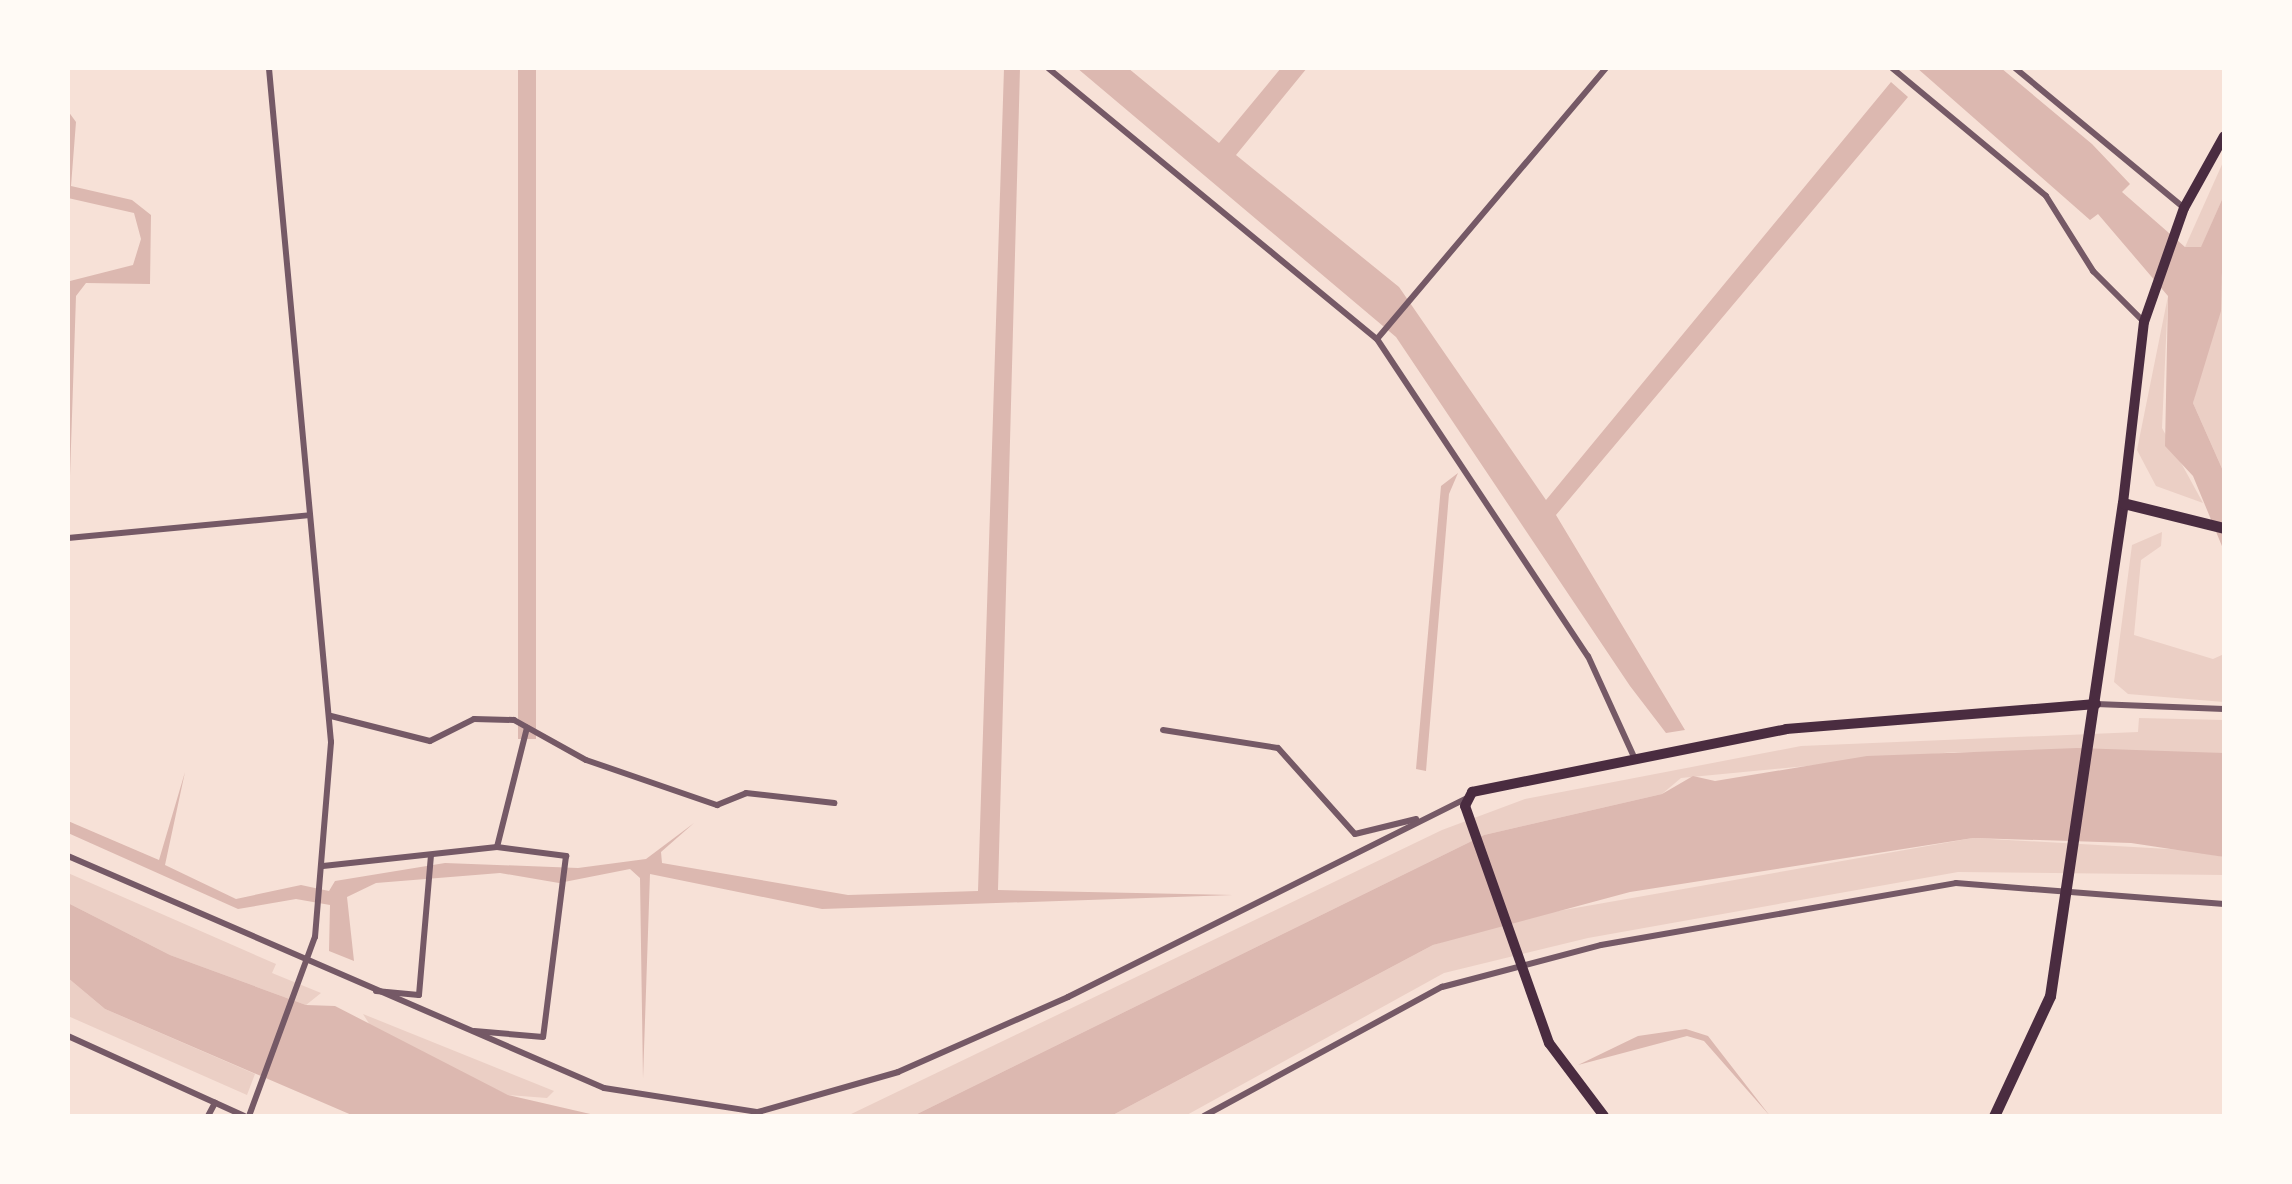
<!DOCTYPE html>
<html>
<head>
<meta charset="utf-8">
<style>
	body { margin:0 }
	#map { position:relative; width:2292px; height:1184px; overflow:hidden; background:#f7e1d7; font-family:"Zilla Slab",serif }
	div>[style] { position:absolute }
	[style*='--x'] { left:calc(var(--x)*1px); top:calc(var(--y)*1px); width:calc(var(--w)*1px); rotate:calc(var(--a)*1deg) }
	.green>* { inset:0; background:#ebcfc5 }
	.water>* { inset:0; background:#dcb8b0; transform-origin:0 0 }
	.minor>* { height:6px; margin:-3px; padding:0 3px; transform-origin:3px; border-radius:3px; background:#755966 }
	.secondary>* { height:10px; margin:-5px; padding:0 5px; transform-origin:5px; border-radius:5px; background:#4a2c40 }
	.primary>* { height:11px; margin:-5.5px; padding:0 5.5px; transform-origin:5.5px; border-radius:5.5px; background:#4a2c40 }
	span { translate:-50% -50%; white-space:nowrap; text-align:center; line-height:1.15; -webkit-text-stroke:8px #fffaf5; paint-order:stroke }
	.frame { position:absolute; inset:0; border:70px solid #fffaf5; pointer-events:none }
</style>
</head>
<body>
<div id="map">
	<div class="green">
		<div style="clip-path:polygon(2224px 160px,2224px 195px,2201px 248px,2185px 247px)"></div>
		<div style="clip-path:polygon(2224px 269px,2224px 473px,2193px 403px)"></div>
		<div style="clip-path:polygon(2168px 296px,2162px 428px,2203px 503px,2156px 486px,2137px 450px)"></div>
		<div style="clip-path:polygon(2162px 532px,2161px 546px,2141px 560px,2134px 635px,2213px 659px,2224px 654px,2224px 702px,2128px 694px,2114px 682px,2132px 545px)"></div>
		<div style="clip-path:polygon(2139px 718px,2224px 720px,2224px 753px,1954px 752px,1681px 778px,1662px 794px,1484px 835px,913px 1116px,847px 1116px,1442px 830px,1525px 799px,1801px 746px,2138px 732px)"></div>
		<div style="clip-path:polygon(1973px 838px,2186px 850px,2224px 857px,2224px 875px,1958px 872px,1588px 938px,1444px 973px,1185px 1116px,1111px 1116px,1433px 945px,1513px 919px)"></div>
		<div style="clip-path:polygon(68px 873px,276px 964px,272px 973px,321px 993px,306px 1005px,170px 955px,68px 903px)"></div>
		<div style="clip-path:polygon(68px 978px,105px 1009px,255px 1074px,247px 1095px,68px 1016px)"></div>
		<div style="clip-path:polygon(363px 1014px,554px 1091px,547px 1098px,508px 1095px,375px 1033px)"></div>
	</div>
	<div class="water">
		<div style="left:518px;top:68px;width:18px;height:671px"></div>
		<div style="clip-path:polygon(1004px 68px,1020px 68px,998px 890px,1233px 895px,822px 909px,650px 874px,643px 1079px,640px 878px,630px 869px,559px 883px,500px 873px,376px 883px,347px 897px,354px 961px,329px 951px,330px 905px,296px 899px,238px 909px,68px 833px,68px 821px,159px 860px,185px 772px,165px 865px,236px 899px,301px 885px,329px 891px,335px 881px,445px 863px,578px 868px,646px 859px,694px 823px,661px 852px,662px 863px,848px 895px,978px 891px)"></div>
		<div style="clip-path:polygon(1077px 68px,1128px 68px,1219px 143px,1281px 68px,1307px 68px,1236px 155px,1399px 287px,1546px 500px,1891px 82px,1908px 97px,1556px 515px,1685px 730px,1666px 733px,1630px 686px,1396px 337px)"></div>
		<div style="clip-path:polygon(1917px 68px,2001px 68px,2092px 144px,2130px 184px,2122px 192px,2185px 247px,2201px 247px,2224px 195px,2221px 311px,2193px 403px,2224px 473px,2224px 551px,2193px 476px,2165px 446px,2168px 296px,2098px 214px,2090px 220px)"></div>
		<div style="clip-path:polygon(68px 111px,76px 122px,71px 186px,132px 200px,151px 215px,150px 284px,86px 283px,76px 296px,68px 536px,70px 281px,133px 265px,141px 239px,134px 213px,68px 198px)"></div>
		<div style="clip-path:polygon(1458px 473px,1449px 494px,1426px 771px,1416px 769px,1441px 486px)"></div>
		<div style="clip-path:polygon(2077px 748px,2224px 753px,2224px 857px,2131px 843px,1973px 838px,1630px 892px,1433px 945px,1111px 1116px,913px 1116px,1484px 835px,1662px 794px,1693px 776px,1715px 781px,1867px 756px)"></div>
		<div style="clip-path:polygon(68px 903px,170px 955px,306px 1005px,335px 1006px,508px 1095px,599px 1116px,354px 1116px,105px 1009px,68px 978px)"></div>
		<div style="clip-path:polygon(1686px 1029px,1708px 1036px,1770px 1116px,1704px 1041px,1687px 1036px,1578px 1065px,1638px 1036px)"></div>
	</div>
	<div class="minor">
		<div style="--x:1048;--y:68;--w:426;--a:39.5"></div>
		<div style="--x:1377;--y:339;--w:381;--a:56.4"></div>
		<div style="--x:1588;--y:656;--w:111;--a:65.5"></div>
		<div style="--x:1892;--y:68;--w:200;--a:39.7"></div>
		<div style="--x:2046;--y:196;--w:89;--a:57.9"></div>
		<div style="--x:2093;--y:271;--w:72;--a:45"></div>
		<div style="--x:2015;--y:68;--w:219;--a:39.6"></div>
		<div style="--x:1377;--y:339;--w:355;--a:-49.8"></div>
		<div style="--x:68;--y:538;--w:243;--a:-5.4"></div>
		<div style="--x:2096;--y:704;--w:128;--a:2.2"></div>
		<div style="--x:331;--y:716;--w:102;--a:14.2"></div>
		<div style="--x:430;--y:741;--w:49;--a:-26.6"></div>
		<div style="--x:474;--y:719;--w:40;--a:1.4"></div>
		<div style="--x:514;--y:720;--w:82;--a:29.1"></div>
		<div style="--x:586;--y:760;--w:139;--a:19"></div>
		<div style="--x:717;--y:805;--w:31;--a:-22"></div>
		<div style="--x:746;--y:793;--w:89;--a:6.5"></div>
		<div style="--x:1163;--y:730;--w:116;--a:8.9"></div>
		<div style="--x:1278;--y:748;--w:115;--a:48.2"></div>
		<div style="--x:1355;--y:834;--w:63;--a:-13.8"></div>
		<div style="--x:497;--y:847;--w:123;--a:-75.9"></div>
		<div style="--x:68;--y:856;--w:584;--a:23.4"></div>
		<div style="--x:604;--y:1088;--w:156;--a:8.9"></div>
		<div style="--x:758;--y:1112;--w:146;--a:-15.9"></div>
		<div style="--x:898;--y:1072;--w:186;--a:-23.8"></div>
		<div style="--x:1068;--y:997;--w:444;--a:-26.5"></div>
		<div style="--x:323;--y:866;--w:175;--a:-6.2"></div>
		<div style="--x:497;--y:847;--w:70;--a:7.4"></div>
		<div style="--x:566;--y:856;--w:182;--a:97.2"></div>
		<div style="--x:543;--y:1037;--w:69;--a:-175"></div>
		<div style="--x:376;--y:991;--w:43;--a:5.3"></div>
		<div style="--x:419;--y:995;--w:140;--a:-85.1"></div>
		<div style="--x:68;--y:1036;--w:193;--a:24.4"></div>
		<div style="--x:208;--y:1116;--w:15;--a:-62"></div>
		<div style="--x:249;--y:1116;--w:191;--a:-69.8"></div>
		<div style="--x:315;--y:937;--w:196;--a:-85.3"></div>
		<div style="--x:331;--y:742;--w:677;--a:-95.26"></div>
		<div style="--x:1204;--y:1116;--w:271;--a:-28.5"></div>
		<div style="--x:1442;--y:987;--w:164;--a:-14.8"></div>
		<div style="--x:1601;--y:945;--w:360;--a:-9.9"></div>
		<div style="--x:1956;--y:883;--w:269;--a:4.5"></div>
	</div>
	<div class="secondary">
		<div style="--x:2123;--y:503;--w:182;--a:-83.4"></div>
		<div style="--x:2144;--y:322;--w:121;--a:-70.7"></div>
		<div style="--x:2184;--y:208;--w:82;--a:-60.9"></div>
		<div style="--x:1604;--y:1116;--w:91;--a:-127"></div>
		<div style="--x:1549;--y:1043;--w:251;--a:-109.5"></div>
		<div style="--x:1465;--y:806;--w:16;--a:-63"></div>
		<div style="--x:1472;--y:792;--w:320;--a:-11.3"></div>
		<div style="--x:1786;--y:729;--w:311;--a:-4.6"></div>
	</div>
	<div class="primary">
		<div style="--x:1994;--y:1116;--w:132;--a:-65"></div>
		<div style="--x:2050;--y:996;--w:498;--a:-81.6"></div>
		<div style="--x:2123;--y:503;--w:104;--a:13.9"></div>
	</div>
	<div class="frame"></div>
</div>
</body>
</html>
